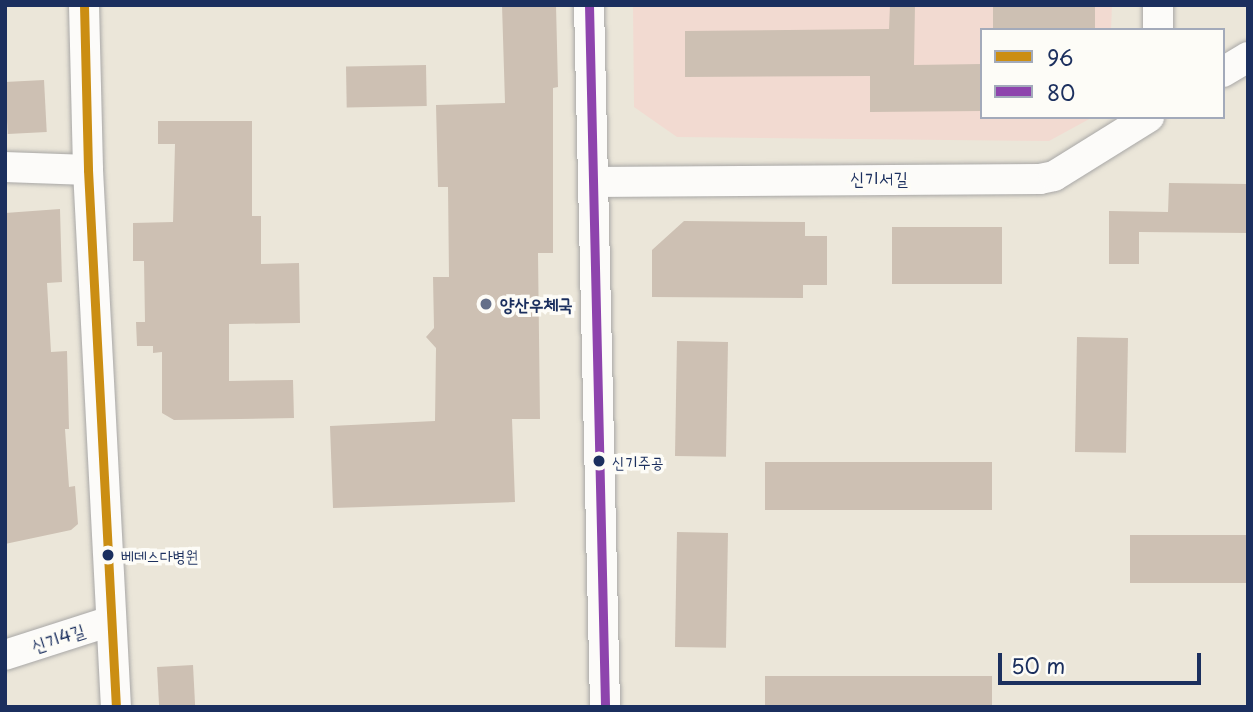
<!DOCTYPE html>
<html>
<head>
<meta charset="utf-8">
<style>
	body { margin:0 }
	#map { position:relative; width:1253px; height:712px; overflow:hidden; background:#ebe6d9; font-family:"Playpen Sans","Poor Story",sans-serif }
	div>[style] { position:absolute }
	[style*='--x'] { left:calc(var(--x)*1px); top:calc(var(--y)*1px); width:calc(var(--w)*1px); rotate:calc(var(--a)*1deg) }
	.built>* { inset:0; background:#f2dad1 }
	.building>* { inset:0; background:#cdc0b3; transform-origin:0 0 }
	.roads { filter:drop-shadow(0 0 2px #a8a7a6) drop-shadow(0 0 2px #a8a7a6) }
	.minor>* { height:30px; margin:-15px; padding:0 15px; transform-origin:15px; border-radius:15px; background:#fcfbf9 }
	.bus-1>* { height:9px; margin:-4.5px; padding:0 4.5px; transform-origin:4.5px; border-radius:4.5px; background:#cb8e13 }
	.bus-2>* { height:9px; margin:-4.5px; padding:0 4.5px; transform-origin:4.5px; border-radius:4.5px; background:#8e44ad }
	.dots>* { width:19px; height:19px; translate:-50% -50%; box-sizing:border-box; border:4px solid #fdfcf7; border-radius:50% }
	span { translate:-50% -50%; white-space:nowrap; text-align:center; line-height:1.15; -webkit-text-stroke:7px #fdfcf7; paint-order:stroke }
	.bus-label { font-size:16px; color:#1b2f5e }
	.left { translate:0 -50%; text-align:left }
	.street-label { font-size:18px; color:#1b2f5e }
	.poi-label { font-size:18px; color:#1b2f5e; font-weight:700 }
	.frame { position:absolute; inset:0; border:7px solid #1b2f5e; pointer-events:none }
	.legend { position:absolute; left:980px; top:28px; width:245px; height:91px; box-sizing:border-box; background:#fdfcf7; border:2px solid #a3aaba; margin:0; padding:9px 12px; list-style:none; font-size:21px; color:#1b2f5e }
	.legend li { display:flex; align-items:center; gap:14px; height:35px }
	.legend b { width:35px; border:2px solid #a3aaba }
	.scale { position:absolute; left:998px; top:653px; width:203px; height:32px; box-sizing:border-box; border:4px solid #1b2f5e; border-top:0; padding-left:9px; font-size:21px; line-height:24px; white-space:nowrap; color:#1b2f5e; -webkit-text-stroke:5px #fdfcf7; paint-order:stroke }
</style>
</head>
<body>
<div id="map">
	<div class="built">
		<div style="clip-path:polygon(633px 5px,1112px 5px,1111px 30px,982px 30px,982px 117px,1093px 117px,1049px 141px,677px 137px,634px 107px)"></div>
	</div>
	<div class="building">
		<div style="clip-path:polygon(502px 5px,556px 5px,558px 87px,553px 88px,553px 253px,538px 253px,540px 419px,512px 419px,515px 502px,333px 508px,330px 426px,435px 421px,436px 348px,426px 337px,434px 328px,433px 277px,449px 277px,448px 187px,438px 187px,436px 105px,505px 103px)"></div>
		<div style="clip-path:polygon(890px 5px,915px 5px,914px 65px,982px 64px,982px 111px,870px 112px,870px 76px,685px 77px,685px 31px,889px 29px)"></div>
		<div style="left:993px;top:5px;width:102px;height:25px"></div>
		<div style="left:426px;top:65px;width:41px;height:80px;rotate:89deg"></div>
		<div style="left:44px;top:80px;width:52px;height:39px;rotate:87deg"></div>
		<div style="clip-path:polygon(158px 121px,252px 121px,252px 216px,261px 216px,261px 264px,299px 263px,300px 323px,229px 324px,229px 381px,293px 380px,294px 418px,174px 420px,162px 413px,162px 352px,153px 353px,153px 346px,137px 346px,136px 322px,145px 322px,144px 261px,133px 261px,133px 223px,173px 222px,175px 144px,158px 144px)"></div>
		<div style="clip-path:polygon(1169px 183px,1248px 184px,1248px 233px,1139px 232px,1139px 264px,1109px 264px,1109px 211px,1168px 212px)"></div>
		<div style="clip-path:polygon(60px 209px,62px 282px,47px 283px,51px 352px,67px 351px,69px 429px,65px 429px,69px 487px,75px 486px,78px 524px,71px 530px,5px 544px,5px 213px)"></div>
		<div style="clip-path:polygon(684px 221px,805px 222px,805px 236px,827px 236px,827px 285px,803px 285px,803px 298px,652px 297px,652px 250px)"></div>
		<div style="left:1002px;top:227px;width:57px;height:110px;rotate:90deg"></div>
		<div style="left:1077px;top:337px;width:51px;height:115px;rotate:1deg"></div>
		<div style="left:677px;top:341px;width:51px;height:115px;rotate:1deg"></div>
		<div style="left:765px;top:462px;width:227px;height:48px"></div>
		<div style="left:677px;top:532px;width:51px;height:115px;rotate:1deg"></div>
		<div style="left:1130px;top:535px;width:118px;height:48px"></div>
		<div style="left:193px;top:665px;width:42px;height:36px;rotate:87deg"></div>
		<div style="left:765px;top:676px;width:227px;height:31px"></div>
	</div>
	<div class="roads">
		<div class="minor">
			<div style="--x:84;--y:5;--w:165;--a:88.6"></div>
			<div style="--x:88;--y:170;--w:538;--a:87.02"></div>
			<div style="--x:589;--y:5;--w:702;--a:88.69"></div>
			<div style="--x:1158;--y:30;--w:25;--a:-90"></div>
			<div style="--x:1223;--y:72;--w:29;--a:-31"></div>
			<div style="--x:5;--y:167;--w:83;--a:2.1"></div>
			<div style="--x:593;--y:182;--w:447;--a:-0.4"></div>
			<div style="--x:1040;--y:179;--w:14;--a:-12"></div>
			<div style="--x:1054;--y:176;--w:112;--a:-31.8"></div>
			<div style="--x:5;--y:655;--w:111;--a:-17.8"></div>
		</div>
	</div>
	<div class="bus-1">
		<div style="--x:84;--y:5;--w:165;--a:88.6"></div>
		<div style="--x:88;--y:170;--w:538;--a:87.02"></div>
	</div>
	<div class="bus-2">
		<div style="--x:589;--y:5;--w:702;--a:88.69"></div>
	</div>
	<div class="dots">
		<div style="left:486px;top:304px;background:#646f89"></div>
		<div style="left:599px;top:461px;background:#1b2f5e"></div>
		<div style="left:108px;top:555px;background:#1b2f5e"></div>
	</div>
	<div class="bus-label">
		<span class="left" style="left:612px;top:461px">신기주공</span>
		<span class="left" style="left:121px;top:555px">베데스다병원</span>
	</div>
	<div class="street-label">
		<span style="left:879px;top:178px">신기서길</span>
		<span style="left:58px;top:638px;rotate:-18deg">신기4길</span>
	</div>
	<div class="poi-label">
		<span class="left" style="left:500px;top:304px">양산우체국</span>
	</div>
	<div class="frame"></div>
	<ul class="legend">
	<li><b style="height:9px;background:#cb8e13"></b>96</li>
	<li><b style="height:9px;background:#8e44ad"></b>80</li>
	</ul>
	<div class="scale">50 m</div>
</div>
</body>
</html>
